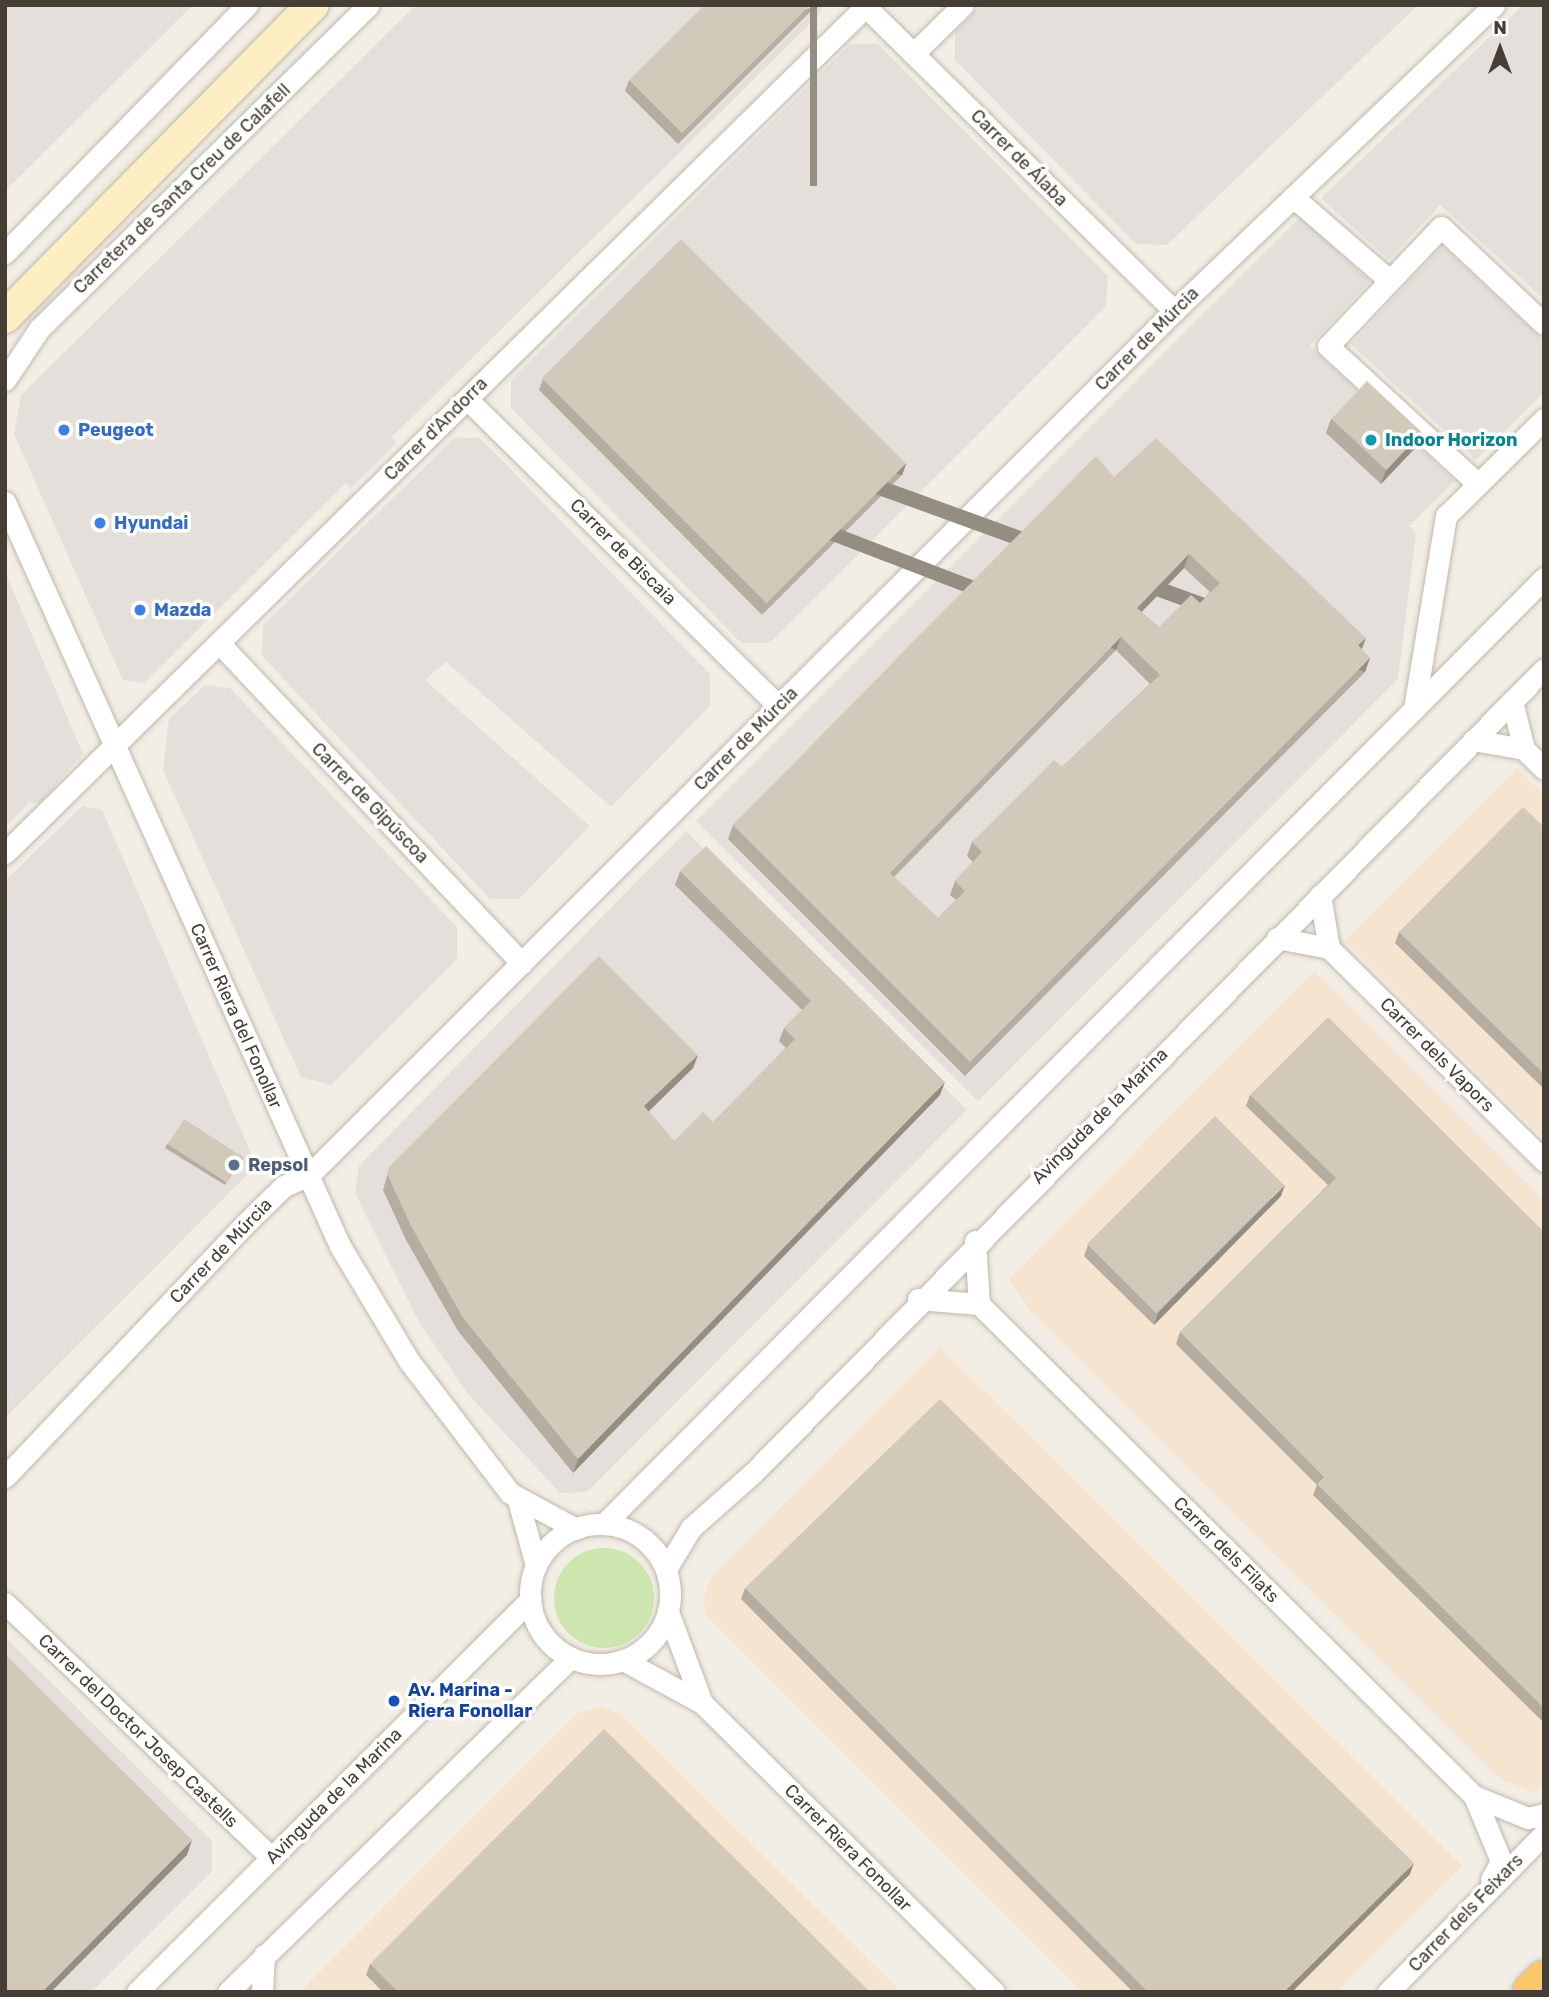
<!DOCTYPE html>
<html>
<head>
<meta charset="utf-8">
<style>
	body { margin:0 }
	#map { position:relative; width:1549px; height:1997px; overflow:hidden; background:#f2eee5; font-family:Rubik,sans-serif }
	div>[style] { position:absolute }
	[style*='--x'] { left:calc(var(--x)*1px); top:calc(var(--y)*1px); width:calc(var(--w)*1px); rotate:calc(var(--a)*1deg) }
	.commercial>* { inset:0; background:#f4e4d0 }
	.industrial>* { inset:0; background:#e4dfda }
	.green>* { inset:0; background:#cde5ae }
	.round { border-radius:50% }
	.parking>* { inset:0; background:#e3e0dd }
	.roads { filter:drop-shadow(0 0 2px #c0b8ab) drop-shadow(0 0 2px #c0b8ab) }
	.street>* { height:21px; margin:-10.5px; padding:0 10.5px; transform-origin:10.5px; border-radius:10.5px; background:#fff }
	.street>.ring { margin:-10.5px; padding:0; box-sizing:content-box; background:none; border:21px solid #fff; border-radius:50% }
	.secondary>* { height:32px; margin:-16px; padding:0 16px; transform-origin:16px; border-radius:16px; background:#fdeec3 }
	.highway>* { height:38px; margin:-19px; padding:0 19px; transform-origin:19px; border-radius:19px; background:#fac868 }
	.wall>* { inset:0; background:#b5ada0 }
	.shaded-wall>* { inset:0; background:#948d82; transform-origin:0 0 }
	.building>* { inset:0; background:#d3c9ba; transform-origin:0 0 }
	.dots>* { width:19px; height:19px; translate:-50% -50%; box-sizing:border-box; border:4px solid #fff; border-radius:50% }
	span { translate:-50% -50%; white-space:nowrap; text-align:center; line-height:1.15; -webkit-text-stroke:7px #fff; paint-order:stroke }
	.street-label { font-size:18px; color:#443e35 }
	.shop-label { font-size:18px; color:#366cbe; font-weight:700 }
	.left { translate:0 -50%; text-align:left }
	.culture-label { font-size:18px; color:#0d838f; font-weight:700 }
	.service-label { font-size:18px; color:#4e5e75; font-weight:700 }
	.transit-label { font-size:18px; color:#164399; font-weight:700 }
	.frame { position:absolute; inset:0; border:7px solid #443e35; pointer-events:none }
	.north { position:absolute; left:1465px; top:14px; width:70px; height:70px; -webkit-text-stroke:5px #fff; paint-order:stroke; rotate:0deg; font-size:19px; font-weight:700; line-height:28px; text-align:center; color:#443e35 }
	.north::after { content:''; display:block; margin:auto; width:24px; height:32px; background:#443e35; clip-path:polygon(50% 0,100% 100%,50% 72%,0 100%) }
</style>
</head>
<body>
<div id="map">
	<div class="commercial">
		<div style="clip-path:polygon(1517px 768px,1544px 795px,1544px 1138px,1345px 941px)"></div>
		<div style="clip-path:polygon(1314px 971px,1544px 1200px,1544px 1784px,1535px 1793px,1501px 1780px,1031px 1312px,1009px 1279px)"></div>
		<div style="clip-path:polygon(940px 1347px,1462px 1866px,1337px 1992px,1083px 1992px,707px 1616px,703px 1599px,711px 1578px)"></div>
		<div style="clip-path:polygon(601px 1706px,620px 1714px,901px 1992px,300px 1992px,576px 1714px)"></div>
	</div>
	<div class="industrial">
		<div style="clip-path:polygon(5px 5px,193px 5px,5px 191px)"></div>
		<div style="clip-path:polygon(416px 5px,821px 5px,821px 13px,392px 437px,397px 443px,351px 488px,346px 483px,144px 683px,123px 680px,14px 434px,21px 395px)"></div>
		<div style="clip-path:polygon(982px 5px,1418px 5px,1167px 245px,1136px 244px,955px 60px,955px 32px)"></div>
		<div style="clip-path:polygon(1523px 5px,1544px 5px,1544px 299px,1440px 205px,1389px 260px,1321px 198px)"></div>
		<div style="clip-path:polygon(850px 44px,878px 44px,1108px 276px,1106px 306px,770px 643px,741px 643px,511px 408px,511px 380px)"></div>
		<div style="clip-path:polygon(1300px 217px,1370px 281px,1310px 346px,1455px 481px,1409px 526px,1416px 533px,1398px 679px,978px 1101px,696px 821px)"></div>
		<div style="clip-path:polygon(1442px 246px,1544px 341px,1544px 392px,1476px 460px,1351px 344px)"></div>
		<div style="clip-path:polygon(454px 438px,480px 438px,710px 674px,710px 706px,611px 807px,446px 662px,425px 680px,590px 826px,519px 899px,490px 899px,262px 656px,263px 625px)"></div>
		<div style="clip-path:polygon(5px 572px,83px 754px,40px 803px,30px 802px,5px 827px)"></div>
		<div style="clip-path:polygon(205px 685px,230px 688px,457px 927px,457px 959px,331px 1085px,301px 1077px,163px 770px,169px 719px)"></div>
		<div style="clip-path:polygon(82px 806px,102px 810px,251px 1153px,247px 1175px,5px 1418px,5px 881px)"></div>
		<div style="clip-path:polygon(686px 831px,967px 1110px,587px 1492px,560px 1493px,468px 1394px,419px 1322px,355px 1193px,359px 1166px)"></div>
		<div style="clip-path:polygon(5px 1637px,212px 1841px,212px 1871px,91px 1992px,5px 1992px)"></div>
	</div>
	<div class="green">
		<div class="round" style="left:554px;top:1548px;width:100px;height:100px"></div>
	</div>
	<div class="parking">
		<div style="clip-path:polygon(87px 831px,161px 1004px,62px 1105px,199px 1216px,10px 1404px,5px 908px)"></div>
	</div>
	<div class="roads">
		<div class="street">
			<div style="--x:864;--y:5;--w:436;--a:44.6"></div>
			<div style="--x:913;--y:54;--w:70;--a:-44.4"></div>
			<div style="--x:1293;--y:197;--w:127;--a:40.8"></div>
			<div style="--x:5;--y:253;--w:347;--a:-45.7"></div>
			<div style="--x:5;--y:380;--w:61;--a:-56.3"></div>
			<div style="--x:39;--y:329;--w:462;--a:-44.5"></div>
			<div style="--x:467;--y:399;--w:437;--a:44.6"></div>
			<div style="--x:1478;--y:484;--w:204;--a:-137.4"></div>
			<div style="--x:1328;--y:346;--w:164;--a:-46.5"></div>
			<div style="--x:1441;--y:227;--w:141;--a:43.3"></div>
			<div style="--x:5;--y:502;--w:816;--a:65.76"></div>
			<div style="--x:340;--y:1246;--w:134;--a:59"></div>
			<div style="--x:409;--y:1361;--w:166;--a:52.6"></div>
			<div style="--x:510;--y:1493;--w:75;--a:28.6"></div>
			<div style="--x:219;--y:643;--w:441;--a:46.6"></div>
			<div style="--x:1512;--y:701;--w:49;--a:76"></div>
			<div style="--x:1524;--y:749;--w:28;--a:45"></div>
			<div style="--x:1414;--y:709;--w:196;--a:-80.6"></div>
			<div style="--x:1446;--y:516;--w:138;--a:-44.7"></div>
			<div style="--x:1473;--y:740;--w:52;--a:10"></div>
			<div style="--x:5;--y:853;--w:1209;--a:-44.53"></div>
			<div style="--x:1320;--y:895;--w:54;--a:80.4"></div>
			<div style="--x:1277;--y:938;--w:53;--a:10.9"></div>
			<div style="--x:1329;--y:948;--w:303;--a:44.7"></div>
			<div style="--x:975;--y:1241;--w:63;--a:86.4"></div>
			<div style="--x:918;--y:1299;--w:61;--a:4.7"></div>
			<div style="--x:979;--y:1304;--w:698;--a:44.83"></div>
			<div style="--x:1474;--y:1796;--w:58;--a:22.2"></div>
			<div style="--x:1528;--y:1818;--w:16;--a:-14"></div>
			<div style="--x:5;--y:1477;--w:347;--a:-46.5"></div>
			<div style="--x:244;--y:1225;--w:56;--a:-44.3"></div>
			<div style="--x:284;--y:1186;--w:26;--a:-23"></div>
			<div style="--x:308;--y:1176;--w:1224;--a:-44.97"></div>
			<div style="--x:1174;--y:311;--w:443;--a:-43.7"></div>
			<div style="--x:518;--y:1500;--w:68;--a:74.7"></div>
			<div style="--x:604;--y:1524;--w:1334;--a:-45.18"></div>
			<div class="ring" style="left:530px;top:1524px;width:119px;height:119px"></div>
			<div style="--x:666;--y:1569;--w:48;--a:-58.6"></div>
			<div style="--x:691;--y:1528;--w:84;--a:-41.6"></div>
			<div style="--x:754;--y:1472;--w:1126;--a:-45.47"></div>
			<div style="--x:5;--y:1603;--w:369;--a:43.7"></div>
			<div style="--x:668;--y:1612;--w:97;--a:69.5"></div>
			<div style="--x:623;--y:1660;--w:90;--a:28.6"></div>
			<div style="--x:702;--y:1703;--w:411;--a:44.7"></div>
			<div style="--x:1474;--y:1796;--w:70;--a:67.4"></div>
			<div style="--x:1501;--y:1861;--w:21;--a:118"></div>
			<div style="--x:137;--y:1992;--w:556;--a:-44.93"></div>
			<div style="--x:228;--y:1992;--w:479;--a:-44.3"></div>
			<div style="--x:262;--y:1992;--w:37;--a:-87"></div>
			<div style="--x:1388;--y:1992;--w:222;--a:-45.4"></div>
		</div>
		<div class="secondary">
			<div style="--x:5;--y:317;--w:438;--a:-45.4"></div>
		</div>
		<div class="highway">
			<div style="--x:1532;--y:1992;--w:17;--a:-45"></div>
		</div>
	</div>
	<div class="wall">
		<div style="clip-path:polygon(817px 5px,678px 144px,625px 91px,629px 80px)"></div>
		<div style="clip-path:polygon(543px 379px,906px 464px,902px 475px,762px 615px,539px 390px)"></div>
		<div style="clip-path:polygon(1331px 419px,1422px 432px,1417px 446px,1381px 484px,1326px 433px)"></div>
		<div style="clip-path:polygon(evenodd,1114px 477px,1362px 650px,1370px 658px,1365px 672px,965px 1076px,728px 839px,733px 825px,1114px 477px,1184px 568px,1210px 592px,1200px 603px,1159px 627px,1141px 612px,1184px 568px,1114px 477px,1116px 650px,1150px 684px,1062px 767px,972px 842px,967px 856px,973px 862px,955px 881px,950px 895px,956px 900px,938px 918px,894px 877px,1116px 650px)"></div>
		<div style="clip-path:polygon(1544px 827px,1544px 1089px,1395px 943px,1399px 932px)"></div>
		<div style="clip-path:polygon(680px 871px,940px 1095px,573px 1473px,458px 1331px,406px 1240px,383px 1190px,390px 1166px,698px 1055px,693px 1068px,648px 1111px,674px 1141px,713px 1122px,786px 1048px,779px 1041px,784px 1028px,802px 1010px,675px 885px)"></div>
		<div style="clip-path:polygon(1250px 1095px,1544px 1232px,1544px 1723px,1313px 1495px,1317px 1485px,1176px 1344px,1180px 1332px,1328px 1185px,1246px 1106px)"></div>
		<div style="clip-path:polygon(167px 1144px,243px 1157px,242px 1160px,225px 1185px,165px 1148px)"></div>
		<div style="clip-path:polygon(1281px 1196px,1154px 1325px,1084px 1256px,1088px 1245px)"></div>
		<div style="clip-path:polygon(745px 1588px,1410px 1874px,1292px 1992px,1133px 1992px,741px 1599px)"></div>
		<div style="clip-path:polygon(370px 1964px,870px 1992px,383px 1992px,366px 1975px)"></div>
	</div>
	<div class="shaded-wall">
		<div style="left:810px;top:5px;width:7px;height:181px"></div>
		<div style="clip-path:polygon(1422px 432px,1417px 446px,1381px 484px,1386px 470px)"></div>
		<div style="left:906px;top:464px;width:12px;height:198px;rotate:110deg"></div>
		<div style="clip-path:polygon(1189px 554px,1184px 568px,1132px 622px,1137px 608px)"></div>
		<div style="left:1121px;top:637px;width:14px;height:330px;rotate:111deg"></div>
		<div style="clip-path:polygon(1366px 638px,1361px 651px,1358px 645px)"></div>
		<div style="left:1370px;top:658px;width:15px;height:569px;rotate:110deg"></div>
		<div style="clip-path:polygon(698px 1055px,693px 1068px,640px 1120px,644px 1106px)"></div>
		<div style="clip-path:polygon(945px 1082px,940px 1095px,573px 1473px,578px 1459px)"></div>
		<div style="clip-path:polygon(1285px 1185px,1281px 1196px,1154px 1325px,1158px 1313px)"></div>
		<div style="clip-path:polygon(192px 1840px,187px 1855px,51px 1992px,42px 1992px)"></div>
		<div style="clip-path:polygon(1414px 1863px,1410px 1874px,1292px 1992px,1284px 1992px)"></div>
	</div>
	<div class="building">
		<div style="clip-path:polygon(705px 5px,810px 5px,682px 133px,629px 80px)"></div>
		<div style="left:681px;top:239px;width:318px;height:197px;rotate:45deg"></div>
		<div style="left:1367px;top:381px;width:75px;height:52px;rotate:43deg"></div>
		<div style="clip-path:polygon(evenodd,1156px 438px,1366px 638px,1358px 645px,1370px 658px,970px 1062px,733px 825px,1096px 456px,1114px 477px,1156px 438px,1189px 554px,1220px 583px,1200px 603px,1191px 595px,1159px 627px,1137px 608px,1189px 554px,1156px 438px,1121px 637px,1160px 675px,1062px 767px,1054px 760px,972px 842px,982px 852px,955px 881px,965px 891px,938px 918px,890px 873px,1121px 637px)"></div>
		<div style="clip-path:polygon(1523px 807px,1544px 827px,1544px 1074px,1399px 932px)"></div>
		<div style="clip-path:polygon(706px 846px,945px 1082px,578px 1459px,463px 1318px,411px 1226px,388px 1176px,390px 1166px,599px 956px,698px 1055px,644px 1106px,674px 1141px,703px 1112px,713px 1122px,795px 1039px,784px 1028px,811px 1001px,680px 871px)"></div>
		<div style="clip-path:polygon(1328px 1017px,1544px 1232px,1544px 1708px,1317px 1484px,1324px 1477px,1180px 1332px,1336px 1178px,1250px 1095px)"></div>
		<div style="left:1215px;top:1116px;width:98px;height:181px;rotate:45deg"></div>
		<div style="left:184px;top:1119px;width:70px;height:30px;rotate:33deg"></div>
		<div style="clip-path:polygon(940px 1399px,1414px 1863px,1284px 1992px,1148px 1992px,745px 1588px)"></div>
		<div style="clip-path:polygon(5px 1654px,192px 1840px,42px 1992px,5px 1992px)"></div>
		<div style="clip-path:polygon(604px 1729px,870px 1992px,398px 1992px,370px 1964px)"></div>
	</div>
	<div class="dots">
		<div style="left:64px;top:430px;background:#3f7fe0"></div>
		<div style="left:1371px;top:440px;background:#0f9aa8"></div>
		<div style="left:100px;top:523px;background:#3f7fe0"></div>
		<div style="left:140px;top:610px;background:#3f7fe0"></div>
		<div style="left:234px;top:1165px;background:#5c6f8a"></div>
		<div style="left:394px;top:1701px;background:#1a4fb4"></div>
	</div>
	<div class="street-label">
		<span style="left:1019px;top:158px;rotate:45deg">Carrer de Álaba</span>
		<span style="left:182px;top:189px;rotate:-44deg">Carretera de Santa Creu de Calafell</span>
		<span style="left:1147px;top:339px;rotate:-45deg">Carrer de Múrcia</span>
		<span style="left:436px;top:429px;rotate:-45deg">Carrer d'Andorra</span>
		<span style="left:623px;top:552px;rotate:45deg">Carrer de Biscaia</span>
		<span style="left:746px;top:739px;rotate:-45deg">Carrer de Múrcia</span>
		<span style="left:370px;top:803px;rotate:46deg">Carrer de Gipúscoa</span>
		<span style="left:236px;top:1016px;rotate:66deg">Carrer Riera del Fonollar</span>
		<span style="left:1437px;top:1055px;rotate:45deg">Carrer dels Vapors</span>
		<span style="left:1100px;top:1116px;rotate:-45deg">Avinguda de la Marina</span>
		<span style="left:221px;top:1251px;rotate:-46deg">Carrer de Múrcia</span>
		<span style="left:1226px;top:1550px;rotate:45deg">Carrer dels Filats</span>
		<span style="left:138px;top:1731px;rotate:44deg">Carrer del Doctor Josep Castells</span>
		<span style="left:334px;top:1796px;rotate:-45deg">Avinguda de la Marina</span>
		<span style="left:848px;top:1848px;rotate:45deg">Carrer Riera Fonollar</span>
		<span style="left:1466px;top:1913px;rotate:-46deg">Carrer dels Feixars</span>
	</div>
	<div class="shop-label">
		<span class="left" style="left:78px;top:430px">Peugeot</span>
		<span class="left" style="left:114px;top:523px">Hyundai</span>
		<span class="left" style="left:154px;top:610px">Mazda</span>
	</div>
	<div class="culture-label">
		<span class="left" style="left:1385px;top:440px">Indoor Horizon</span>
	</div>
	<div class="service-label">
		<span class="left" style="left:248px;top:1165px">Repsol</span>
	</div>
	<div class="transit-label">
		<span class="left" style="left:408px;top:1701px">Av. Marina -<br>Riera Fonollar</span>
	</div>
	<div class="frame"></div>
	<div class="north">N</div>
</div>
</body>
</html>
